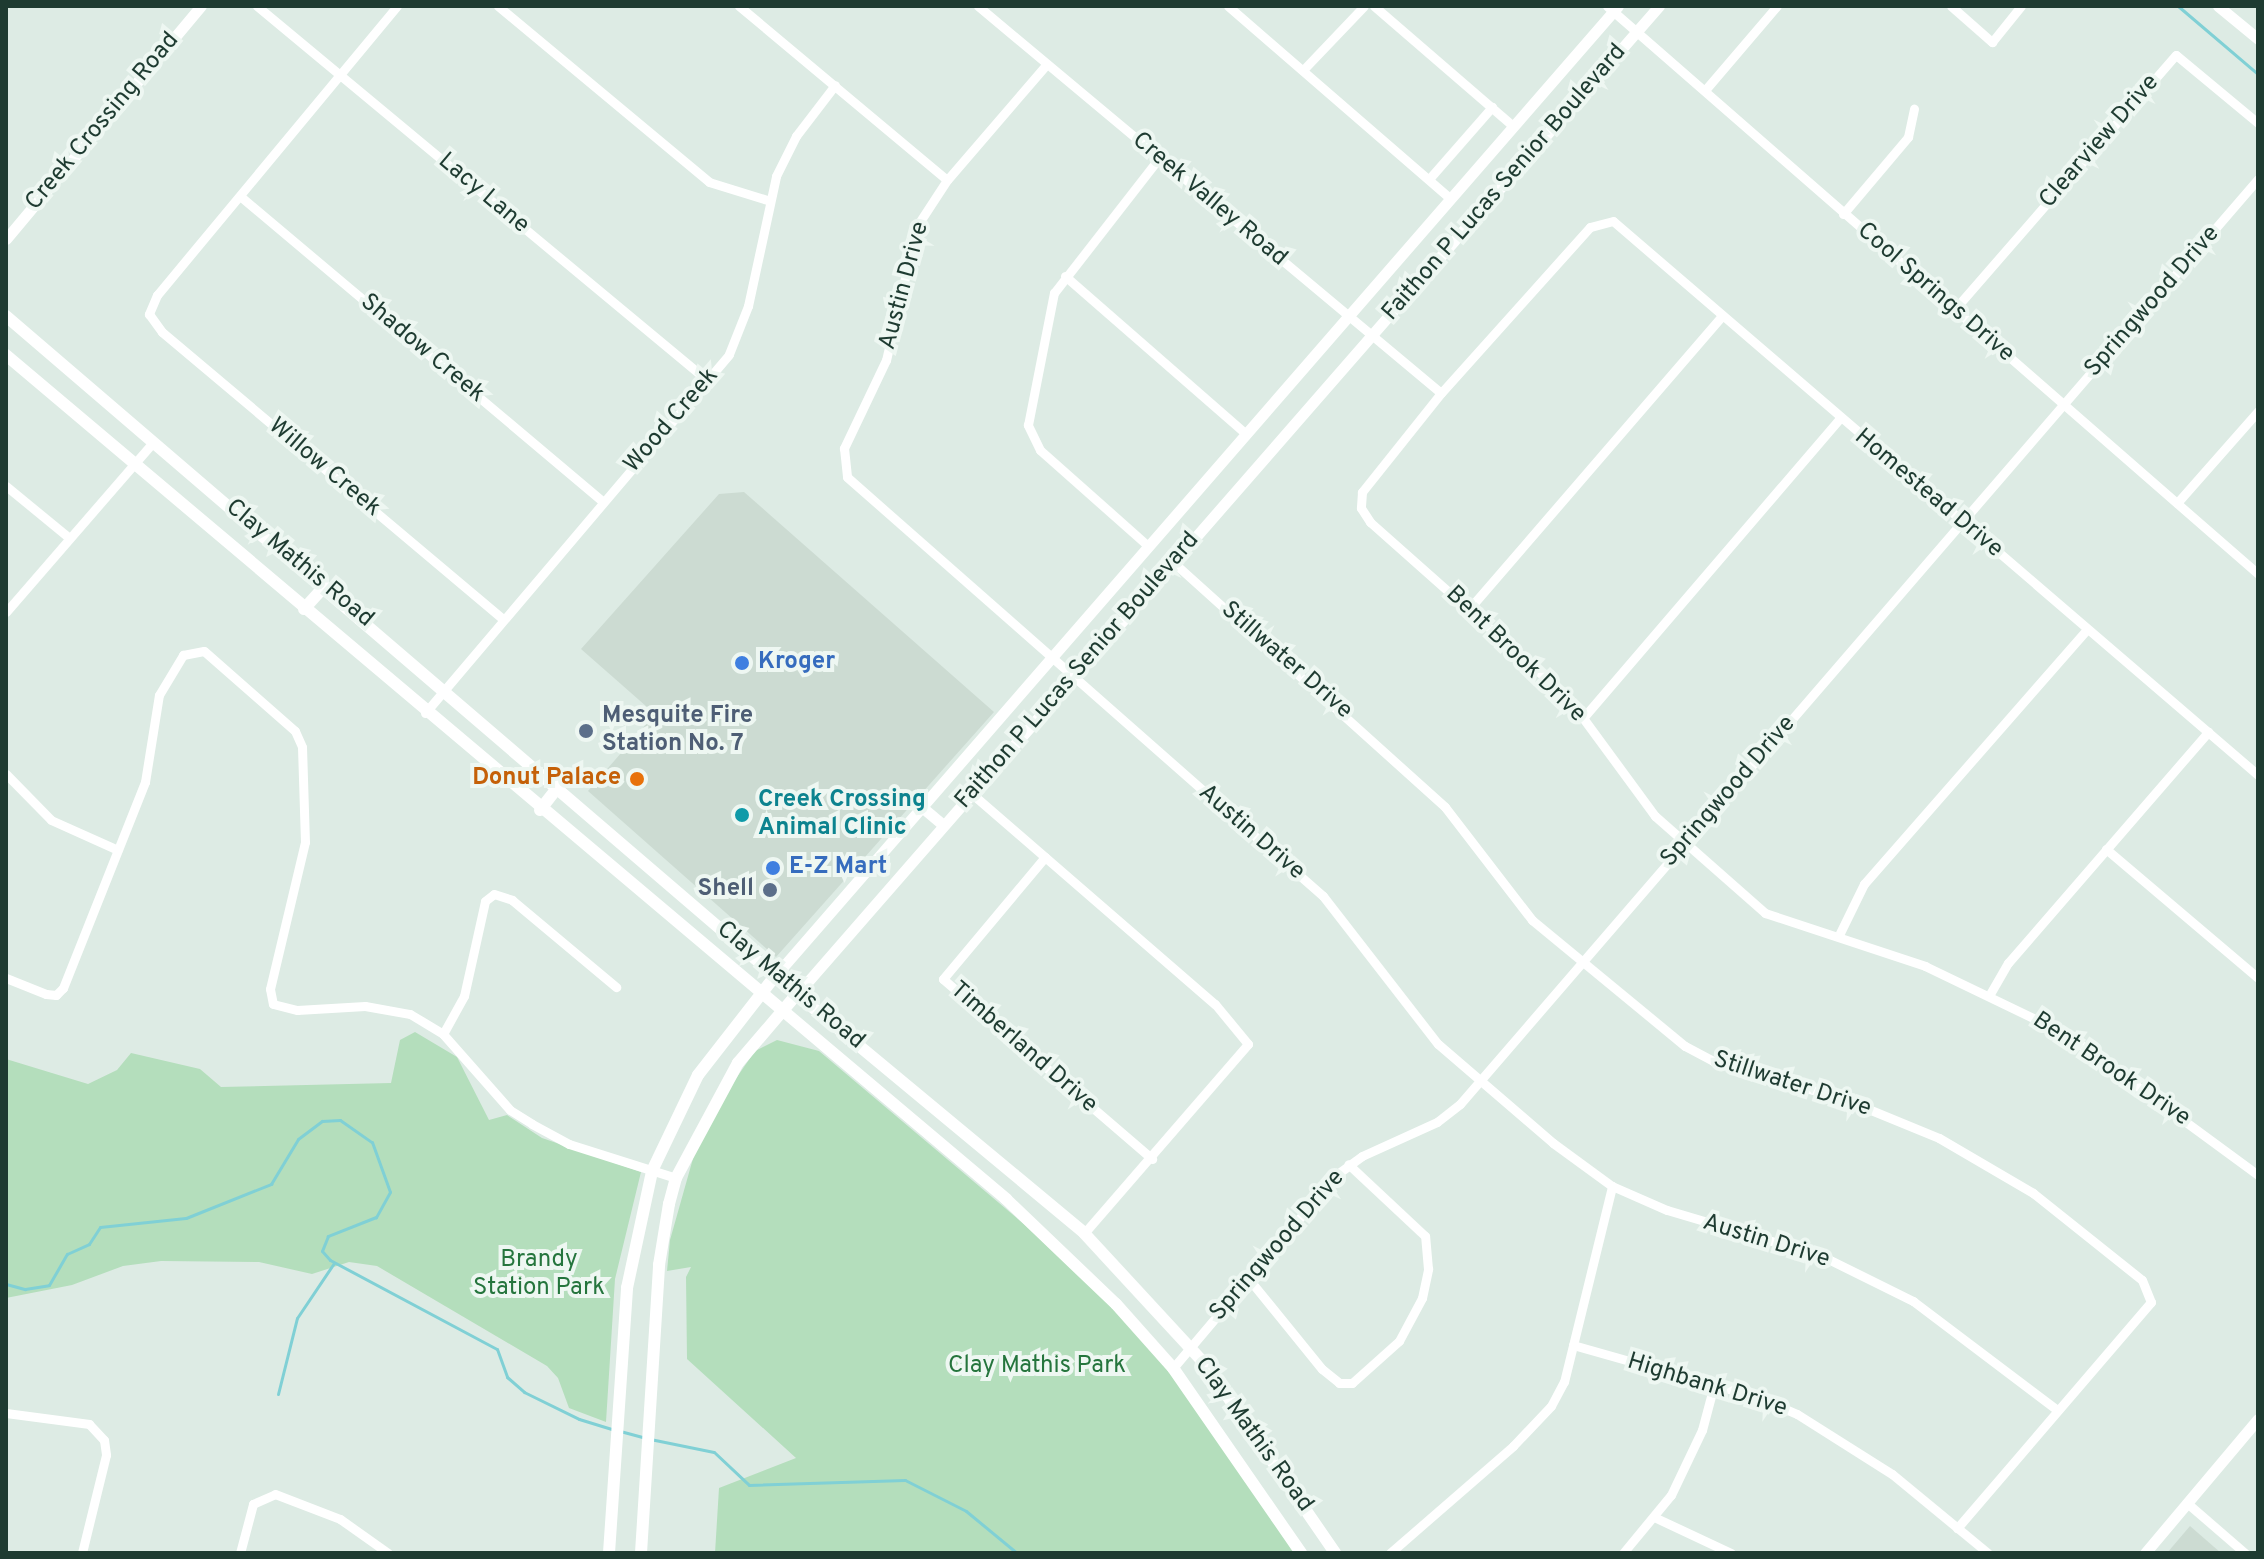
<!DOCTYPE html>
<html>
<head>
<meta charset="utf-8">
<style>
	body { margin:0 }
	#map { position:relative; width:2264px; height:1559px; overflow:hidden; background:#ddebe4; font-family:Overpass,sans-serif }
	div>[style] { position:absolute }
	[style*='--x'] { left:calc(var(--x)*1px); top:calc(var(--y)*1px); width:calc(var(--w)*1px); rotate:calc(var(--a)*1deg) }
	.built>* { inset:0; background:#ccdbd2 }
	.green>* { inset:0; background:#b4debc }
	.stream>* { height:3px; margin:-1.5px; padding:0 1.5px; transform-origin:1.5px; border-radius:1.5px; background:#80d0d5 }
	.minor>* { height:9px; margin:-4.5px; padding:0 4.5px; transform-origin:4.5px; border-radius:4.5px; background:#fff }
	.tertiary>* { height:11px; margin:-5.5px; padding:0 5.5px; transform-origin:5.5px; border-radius:5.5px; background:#fff }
	.secondary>* { height:12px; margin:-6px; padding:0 6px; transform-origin:6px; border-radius:6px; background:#fff }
	.dots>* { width:22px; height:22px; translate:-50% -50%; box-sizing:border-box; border:4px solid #eef7f2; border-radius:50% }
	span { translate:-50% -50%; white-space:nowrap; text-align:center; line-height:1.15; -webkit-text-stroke:8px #eef7f2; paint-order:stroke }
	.street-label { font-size:24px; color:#1e3b31 }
	.shop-label { font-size:24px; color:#366cbe; font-weight:700 }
	.left { translate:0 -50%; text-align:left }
	.service-label { font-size:24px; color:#4e5e75; font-weight:700 }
	.right { translate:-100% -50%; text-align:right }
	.food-label { font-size:24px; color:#c56008; font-weight:700 }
	.culture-label { font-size:24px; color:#0d838f; font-weight:700 }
	.park-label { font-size:24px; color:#25753d }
	.frame { position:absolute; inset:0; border:8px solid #1e3b31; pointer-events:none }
</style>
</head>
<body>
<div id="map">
	<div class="built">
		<div style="clip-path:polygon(744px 492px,994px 712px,776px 957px,588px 791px,655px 714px,581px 649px,719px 494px)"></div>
		<div style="clip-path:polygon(2190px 1526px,2221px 1553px,2167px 1553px)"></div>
	</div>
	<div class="green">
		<div style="clip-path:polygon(415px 1032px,457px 1057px,489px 1120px,507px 1115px,542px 1138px,641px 1172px,615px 1279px,606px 1422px,569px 1408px,558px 1378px,547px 1366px,377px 1266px,349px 1262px,312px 1274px,259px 1262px,161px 1261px,123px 1266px,72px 1285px,6px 1298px,6px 1059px,88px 1084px,117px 1070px,131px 1053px,200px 1069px,221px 1087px,391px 1083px,400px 1040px)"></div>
		<div style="clip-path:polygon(777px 1040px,819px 1051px,1025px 1225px,1110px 1305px,1163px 1363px,1297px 1553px,715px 1553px,719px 1488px,796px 1458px,687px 1359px,686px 1277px,691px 1267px,667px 1271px,670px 1240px,694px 1155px,728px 1090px,755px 1051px)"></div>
	</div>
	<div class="stream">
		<div style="--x:2178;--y:6;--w:105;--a:40.4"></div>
		<div style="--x:6;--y:1284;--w:20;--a:15"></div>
		<div style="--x:25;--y:1289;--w:24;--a:-9"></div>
		<div style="--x:49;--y:1285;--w:36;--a:-60"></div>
		<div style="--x:67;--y:1254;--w:24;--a:-24"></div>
		<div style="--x:89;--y:1244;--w:20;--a:-57"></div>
		<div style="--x:100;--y:1227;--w:86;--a:-6"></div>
		<div style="--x:186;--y:1218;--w:92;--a:-21.8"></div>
		<div style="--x:271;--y:1184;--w:52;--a:-59"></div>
		<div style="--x:298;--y:1139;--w:30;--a:-37"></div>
		<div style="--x:322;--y:1121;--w:18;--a:-3"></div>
		<div style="--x:340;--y:1120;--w:39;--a:35"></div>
		<div style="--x:372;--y:1142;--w:53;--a:70.2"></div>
		<div style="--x:390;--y:1192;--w:29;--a:119"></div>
		<div style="--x:376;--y:1217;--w:52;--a:158.4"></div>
		<div style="--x:328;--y:1236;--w:16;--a:112"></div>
		<div style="--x:322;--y:1251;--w:12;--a:48"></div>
		<div style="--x:330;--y:1260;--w:189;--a:28.1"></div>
		<div style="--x:497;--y:1349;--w:30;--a:70"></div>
		<div style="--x:507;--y:1377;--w:23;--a:41"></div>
		<div style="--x:524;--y:1392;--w:61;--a:26.1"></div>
		<div style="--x:579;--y:1419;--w:34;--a:17"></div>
		<div style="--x:278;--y:1394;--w:78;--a:-76"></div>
		<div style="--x:297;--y:1318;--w:66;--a:-56.1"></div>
		<div style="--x:620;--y:1431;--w:24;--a:15"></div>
		<div style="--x:650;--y:1439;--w:65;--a:11.5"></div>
		<div style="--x:714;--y:1452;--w:48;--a:43.3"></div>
		<div style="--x:749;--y:1485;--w:156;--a:-1.8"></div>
		<div style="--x:905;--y:1480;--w:68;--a:26.9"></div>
		<div style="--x:966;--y:1511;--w:66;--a:39.5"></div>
	</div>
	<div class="minor">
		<div style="--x:257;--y:6;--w:587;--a:39.74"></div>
		<div style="--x:397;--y:6;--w:376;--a:129.7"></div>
		<div style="--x:157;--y:295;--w:21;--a:113"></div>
		<div style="--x:149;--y:314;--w:22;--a:54"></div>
		<div style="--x:162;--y:332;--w:446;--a:40.1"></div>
		<div style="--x:498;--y:6;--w:275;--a:39.8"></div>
		<div style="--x:709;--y:182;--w:61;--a:17.2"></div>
		<div style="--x:739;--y:6;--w:271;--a:39.9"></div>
		<div style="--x:978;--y:6;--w:603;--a:39.89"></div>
		<div style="--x:1228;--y:6;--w:294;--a:40.9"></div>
		<div style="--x:1374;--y:6;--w:184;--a:40.8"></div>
		<div style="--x:1607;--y:6;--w:864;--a:41.1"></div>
		<div style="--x:1951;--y:6;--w:55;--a:41.3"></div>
		<div style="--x:1992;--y:42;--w:46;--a:-51.1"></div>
		<div style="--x:1046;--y:65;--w:152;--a:130.7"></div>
		<div style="--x:947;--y:180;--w:55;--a:123.1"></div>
		<div style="--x:917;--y:226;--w:138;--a:103"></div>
		<div style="--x:886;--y:360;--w:98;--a:115.5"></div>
		<div style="--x:844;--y:448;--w:29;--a:84"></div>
		<div style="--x:847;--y:477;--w:634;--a:41.36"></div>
		<div style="--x:1323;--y:896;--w:187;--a:52.2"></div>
		<div style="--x:1438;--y:1044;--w:152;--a:40.7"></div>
		<div style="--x:1553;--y:1143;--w:73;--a:36.1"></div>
		<div style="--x:1612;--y:1186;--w:60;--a:23.6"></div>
		<div style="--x:1667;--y:1210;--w:162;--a:16.5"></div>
		<div style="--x:1822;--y:1256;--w:102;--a:26.3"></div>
		<div style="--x:1913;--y:1301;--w:181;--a:37.1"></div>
		<div style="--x:1303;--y:70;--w:88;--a:-46.4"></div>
		<div style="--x:1706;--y:89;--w:109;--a:-49.5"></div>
		<div style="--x:1429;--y:179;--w:96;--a:-48.8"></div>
		<div style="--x:240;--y:196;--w:475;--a:40.1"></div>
		<div style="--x:1843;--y:214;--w:101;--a:-49.8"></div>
		<div style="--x:1908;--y:137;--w:29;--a:-78"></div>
		<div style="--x:1065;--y:276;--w:239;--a:41.1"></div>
		<div style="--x:1954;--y:310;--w:338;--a:-49"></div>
		<div style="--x:2176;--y:55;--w:107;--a:39.7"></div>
		<div style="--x:6;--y:486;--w:80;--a:39.4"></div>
		<div style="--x:2177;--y:503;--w:123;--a:-48.6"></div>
		<div style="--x:1147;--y:545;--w:143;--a:-138.4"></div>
		<div style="--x:1040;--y:450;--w:28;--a:-116"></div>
		<div style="--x:1028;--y:425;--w:135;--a:-78.9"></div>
		<div style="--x:1054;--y:293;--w:171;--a:-52.1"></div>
		<div style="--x:1173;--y:562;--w:366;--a:42"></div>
		<div style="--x:1445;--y:807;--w:143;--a:52.4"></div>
		<div style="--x:1532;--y:920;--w:198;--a:39.5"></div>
		<div style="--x:1685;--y:1046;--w:32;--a:28"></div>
		<div style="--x:1713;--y:1061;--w:136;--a:16.2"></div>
		<div style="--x:1844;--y:1099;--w:103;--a:22.3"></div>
		<div style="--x:1939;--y:1138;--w:109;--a:30.3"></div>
		<div style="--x:2033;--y:1193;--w:139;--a:38.6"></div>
		<div style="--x:2142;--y:1280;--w:24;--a:68"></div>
		<div style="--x:2151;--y:1302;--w:298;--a:130.6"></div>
		<div style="--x:1469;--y:609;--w:386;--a:-49.2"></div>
		<div style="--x:6;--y:612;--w:225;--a:-49.1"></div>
		<div style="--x:425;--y:713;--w:470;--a:-49.7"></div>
		<div style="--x:729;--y:354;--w:52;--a:-68.4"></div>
		<div style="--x:748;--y:306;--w:133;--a:-77.8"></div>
		<div style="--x:776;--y:176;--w:45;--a:-63.4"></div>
		<div style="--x:796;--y:136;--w:64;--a:-52.6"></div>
		<div style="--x:1583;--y:718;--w:394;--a:-49.4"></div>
		<div style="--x:6;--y:774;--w:64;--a:45.6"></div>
		<div style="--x:51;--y:820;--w:73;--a:24.1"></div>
		<div style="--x:2258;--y:775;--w:850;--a:-139.34"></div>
		<div style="--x:1613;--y:221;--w:24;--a:165"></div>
		<div style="--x:1590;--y:227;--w:223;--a:131.9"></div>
		<div style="--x:1441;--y:393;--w:127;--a:128.6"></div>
		<div style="--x:1362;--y:492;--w:16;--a:94"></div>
		<div style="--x:1361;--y:508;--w:17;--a:57"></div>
		<div style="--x:1370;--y:522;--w:237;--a:41.6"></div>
		<div style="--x:1547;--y:679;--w:53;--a:47.3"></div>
		<div style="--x:1583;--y:718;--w:122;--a:53.7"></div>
		<div style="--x:1655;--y:816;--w:147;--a:41.4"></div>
		<div style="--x:1765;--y:913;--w:169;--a:18.3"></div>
		<div style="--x:1925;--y:966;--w:157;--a:25.7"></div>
		<div style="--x:2066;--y:1034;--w:238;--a:36.3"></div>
		<div style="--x:971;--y:793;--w:323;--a:40.9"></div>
		<div style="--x:1215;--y:1004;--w:52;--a:50.5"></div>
		<div style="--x:1248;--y:1044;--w:250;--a:130.9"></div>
		<div style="--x:2106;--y:849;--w:199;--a:40.3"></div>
		<div style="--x:1045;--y:857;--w:159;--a:129.9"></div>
		<div style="--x:943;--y:979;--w:276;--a:40.7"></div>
		<div style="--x:1839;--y:935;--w:57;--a:-63.9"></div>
		<div style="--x:1864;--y:884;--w:339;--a:-48.8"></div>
		<div style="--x:6;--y:978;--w:43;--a:21.8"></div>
		<div style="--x:46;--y:994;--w:10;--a:6"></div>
		<div style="--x:56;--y:995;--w:10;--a:-45"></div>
		<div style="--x:63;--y:988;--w:222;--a:-68.3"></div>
		<div style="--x:145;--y:782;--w:88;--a:-80.9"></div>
		<div style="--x:159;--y:695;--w:47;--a:-59"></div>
		<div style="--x:183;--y:655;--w:21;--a:-11"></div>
		<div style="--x:204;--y:651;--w:121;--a:41.3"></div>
		<div style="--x:295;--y:731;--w:17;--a:66"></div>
		<div style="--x:302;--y:747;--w:95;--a:88.2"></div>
		<div style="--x:305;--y:842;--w:151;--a:103.4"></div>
		<div style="--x:270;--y:989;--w:15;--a:79"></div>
		<div style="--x:273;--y:1004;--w:25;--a:14"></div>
		<div style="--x:297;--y:1010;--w:68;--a:-3.4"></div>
		<div style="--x:365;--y:1006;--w:46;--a:10.1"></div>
		<div style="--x:410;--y:1014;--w:39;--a:31"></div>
		<div style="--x:443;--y:1034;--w:101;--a:48.6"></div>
		<div style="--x:510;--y:1110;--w:26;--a:32"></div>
		<div style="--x:532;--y:1124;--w:42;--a:28.4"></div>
		<div style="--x:569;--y:1144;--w:112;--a:17.6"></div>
		<div style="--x:1990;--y:994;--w:36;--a:-60"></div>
		<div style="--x:2008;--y:963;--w:306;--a:-49.1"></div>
		<div style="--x:443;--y:1034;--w:43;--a:-61.1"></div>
		<div style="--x:464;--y:996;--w:97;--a:-77.5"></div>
		<div style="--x:485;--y:901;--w:11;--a:-38"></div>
		<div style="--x:494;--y:894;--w:19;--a:18"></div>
		<div style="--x:512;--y:900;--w:136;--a:39.9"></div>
		<div style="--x:1248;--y:1278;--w:117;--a:50.9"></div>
		<div style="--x:1322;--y:1369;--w:22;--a:39"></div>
		<div style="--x:1339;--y:1383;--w:13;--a:0"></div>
		<div style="--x:1352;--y:1383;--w:63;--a:-41.8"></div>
		<div style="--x:1399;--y:1341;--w:49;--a:-61.9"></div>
		<div style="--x:1422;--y:1298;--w:30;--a:-78"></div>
		<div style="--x:1428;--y:1269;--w:33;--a:-95"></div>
		<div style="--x:1425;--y:1236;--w:105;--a:-136.9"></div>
		<div style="--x:1573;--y:1345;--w:191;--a:15.8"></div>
		<div style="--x:1757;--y:1397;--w:43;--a:23"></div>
		<div style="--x:1797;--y:1414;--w:112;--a:32.3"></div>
		<div style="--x:1892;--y:1474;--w:124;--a:39.5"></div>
		<div style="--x:1173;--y:1368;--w:253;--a:-49.8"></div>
		<div style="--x:1336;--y:1175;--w:32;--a:-36"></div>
		<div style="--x:1362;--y:1156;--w:82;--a:-24.4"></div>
		<div style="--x:1437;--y:1122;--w:29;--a:-38"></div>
		<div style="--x:1460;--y:1104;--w:1222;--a:-49.22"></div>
		<div style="--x:6;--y:1413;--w:84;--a:7.5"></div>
		<div style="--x:89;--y:1424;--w:22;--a:47"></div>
		<div style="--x:104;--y:1440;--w:15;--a:82"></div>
		<div style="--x:106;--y:1455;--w:101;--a:103.8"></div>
		<div style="--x:2187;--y:1503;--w:77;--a:40.8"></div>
		<div style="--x:1654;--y:1517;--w:85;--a:25.1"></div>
		<div style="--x:240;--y:1553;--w:51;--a:-75.1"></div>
		<div style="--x:253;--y:1504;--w:24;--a:-24"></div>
		<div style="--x:275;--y:1494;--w:70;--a:21"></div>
		<div style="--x:340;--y:1519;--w:59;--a:35.3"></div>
		<div style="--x:1390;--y:1553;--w:163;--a:-41"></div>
		<div style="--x:1513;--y:1446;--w:55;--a:-46.5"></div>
		<div style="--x:1551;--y:1406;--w:27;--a:-62"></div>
		<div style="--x:1564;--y:1382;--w:202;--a:-76.2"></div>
		<div style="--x:1623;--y:1553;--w:75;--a:-50.4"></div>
		<div style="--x:1671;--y:1495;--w:72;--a:-64.5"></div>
		<div style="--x:1702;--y:1430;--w:47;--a:-75.1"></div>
	</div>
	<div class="tertiary">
		<div style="--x:2218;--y:6;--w:52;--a:39.5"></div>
		<div style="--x:6;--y:239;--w:304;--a:-50.1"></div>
		<div style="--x:923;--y:808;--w:26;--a:40"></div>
		<div style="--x:775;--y:976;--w:1285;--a:-49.01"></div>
		<div style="--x:797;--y:994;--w:1311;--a:-48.9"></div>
		<div style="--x:2145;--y:1553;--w:175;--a:-49.9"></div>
	</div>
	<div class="secondary">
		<div style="--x:6;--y:316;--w:1029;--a:40.63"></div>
		<div style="--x:787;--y:986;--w:386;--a:39.7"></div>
		<div style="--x:1084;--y:1233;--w:180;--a:47.3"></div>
		<div style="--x:1206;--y:1365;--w:228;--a:55.5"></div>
		<div style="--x:6;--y:355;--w:1309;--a:40.16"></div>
		<div style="--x:1006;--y:1199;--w:152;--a:43.7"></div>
		<div style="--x:1116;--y:1304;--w:86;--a:48.3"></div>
		<div style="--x:1173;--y:1368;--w:225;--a:55.3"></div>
		<div style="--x:304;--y:609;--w:31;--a:-48"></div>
		<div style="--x:540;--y:810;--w:31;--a:-52"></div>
		<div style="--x:609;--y:1553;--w:266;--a:-86.1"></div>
		<div style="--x:627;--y:1288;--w:120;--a:-77.9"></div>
		<div style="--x:652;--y:1171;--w:106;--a:-64.4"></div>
		<div style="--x:698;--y:1075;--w:125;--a:-52.1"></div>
		<div style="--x:641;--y:1553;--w:289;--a:-86.4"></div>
		<div style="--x:659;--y:1265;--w:62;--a:-80.7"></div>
		<div style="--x:669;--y:1204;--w:27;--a:-75"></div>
		<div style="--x:676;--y:1178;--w:131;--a:-61.7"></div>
		<div style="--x:738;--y:1063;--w:91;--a:-49.5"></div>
	</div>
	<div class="dots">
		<div style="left:742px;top:663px;background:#3f7fe0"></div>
		<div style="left:586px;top:731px;background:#5c6f8a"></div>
		<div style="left:637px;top:779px;background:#e8710a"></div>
		<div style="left:742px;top:815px;background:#0f9aa8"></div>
		<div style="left:773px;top:868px;background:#3f7fe0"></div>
		<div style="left:770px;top:890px;background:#5c6f8a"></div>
	</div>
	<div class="street-label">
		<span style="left:103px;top:122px;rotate:-50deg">Creek Crossing Road</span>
		<span style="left:2100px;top:142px;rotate:-49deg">Clearview Drive</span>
		<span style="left:1505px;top:183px;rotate:-49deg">Faithon P Lucas Senior Boulevard</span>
		<span style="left:483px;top:194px;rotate:40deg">Lacy Lane</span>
		<span style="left:1209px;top:200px;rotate:40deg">Creek Valley Road</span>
		<span style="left:905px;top:286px;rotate:-75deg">Austin Drive</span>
		<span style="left:1935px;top:293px;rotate:41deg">Cool Springs Drive</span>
		<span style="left:2153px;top:302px;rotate:-49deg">Springwood Drive</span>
		<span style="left:422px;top:349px;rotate:40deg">Shadow Creek</span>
		<span style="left:672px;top:421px;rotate:-49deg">Wood Creek</span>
		<span style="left:324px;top:468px;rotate:40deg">Willow Creek</span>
		<span style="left:1928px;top:494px;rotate:40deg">Homestead Drive</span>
		<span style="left:299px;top:564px;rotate:40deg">Clay Mathis Road</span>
		<span style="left:1515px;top:655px;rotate:44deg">Bent Brook Drive</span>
		<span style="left:1286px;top:661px;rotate:41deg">Stillwater Drive</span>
		<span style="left:1078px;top:671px;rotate:-49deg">Faithon P Lucas Senior Boulevard</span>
		<span style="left:1729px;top:792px;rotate:-49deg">Springwood Drive</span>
		<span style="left:1251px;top:833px;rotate:41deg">Austin Drive</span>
		<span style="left:790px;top:986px;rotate:40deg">Clay Mathis Road</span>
		<span style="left:1023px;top:1048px;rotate:41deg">Timberland Drive</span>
		<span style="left:2111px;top:1070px;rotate:34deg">Bent Brook Drive</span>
		<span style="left:1792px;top:1085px;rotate:18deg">Stillwater Drive</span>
		<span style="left:1766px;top:1242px;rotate:17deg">Austin Drive</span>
		<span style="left:1278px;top:1246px;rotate:-49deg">Springwood Drive</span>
		<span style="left:1707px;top:1386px;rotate:17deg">Highbank Drive</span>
		<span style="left:1253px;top:1435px;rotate:54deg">Clay Mathis Road</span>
	</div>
	<div class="shop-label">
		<span class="left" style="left:758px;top:663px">Kroger</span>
		<span class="left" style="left:789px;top:868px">E-Z Mart</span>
	</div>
	<div class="service-label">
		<span class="left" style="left:602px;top:731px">Mesquite Fire<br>Station No. 7</span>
		<span class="right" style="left:754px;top:890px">Shell</span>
	</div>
	<div class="food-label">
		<span class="right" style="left:621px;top:779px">Donut Palace</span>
	</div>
	<div class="culture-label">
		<span class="left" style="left:758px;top:815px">Creek Crossing<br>Animal Clinic</span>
	</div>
	<div class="park-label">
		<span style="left:539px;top:1275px">Brandy<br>Station Park</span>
		<span style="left:1037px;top:1367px">Clay Mathis Park</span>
	</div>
	<div class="frame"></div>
</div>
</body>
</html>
